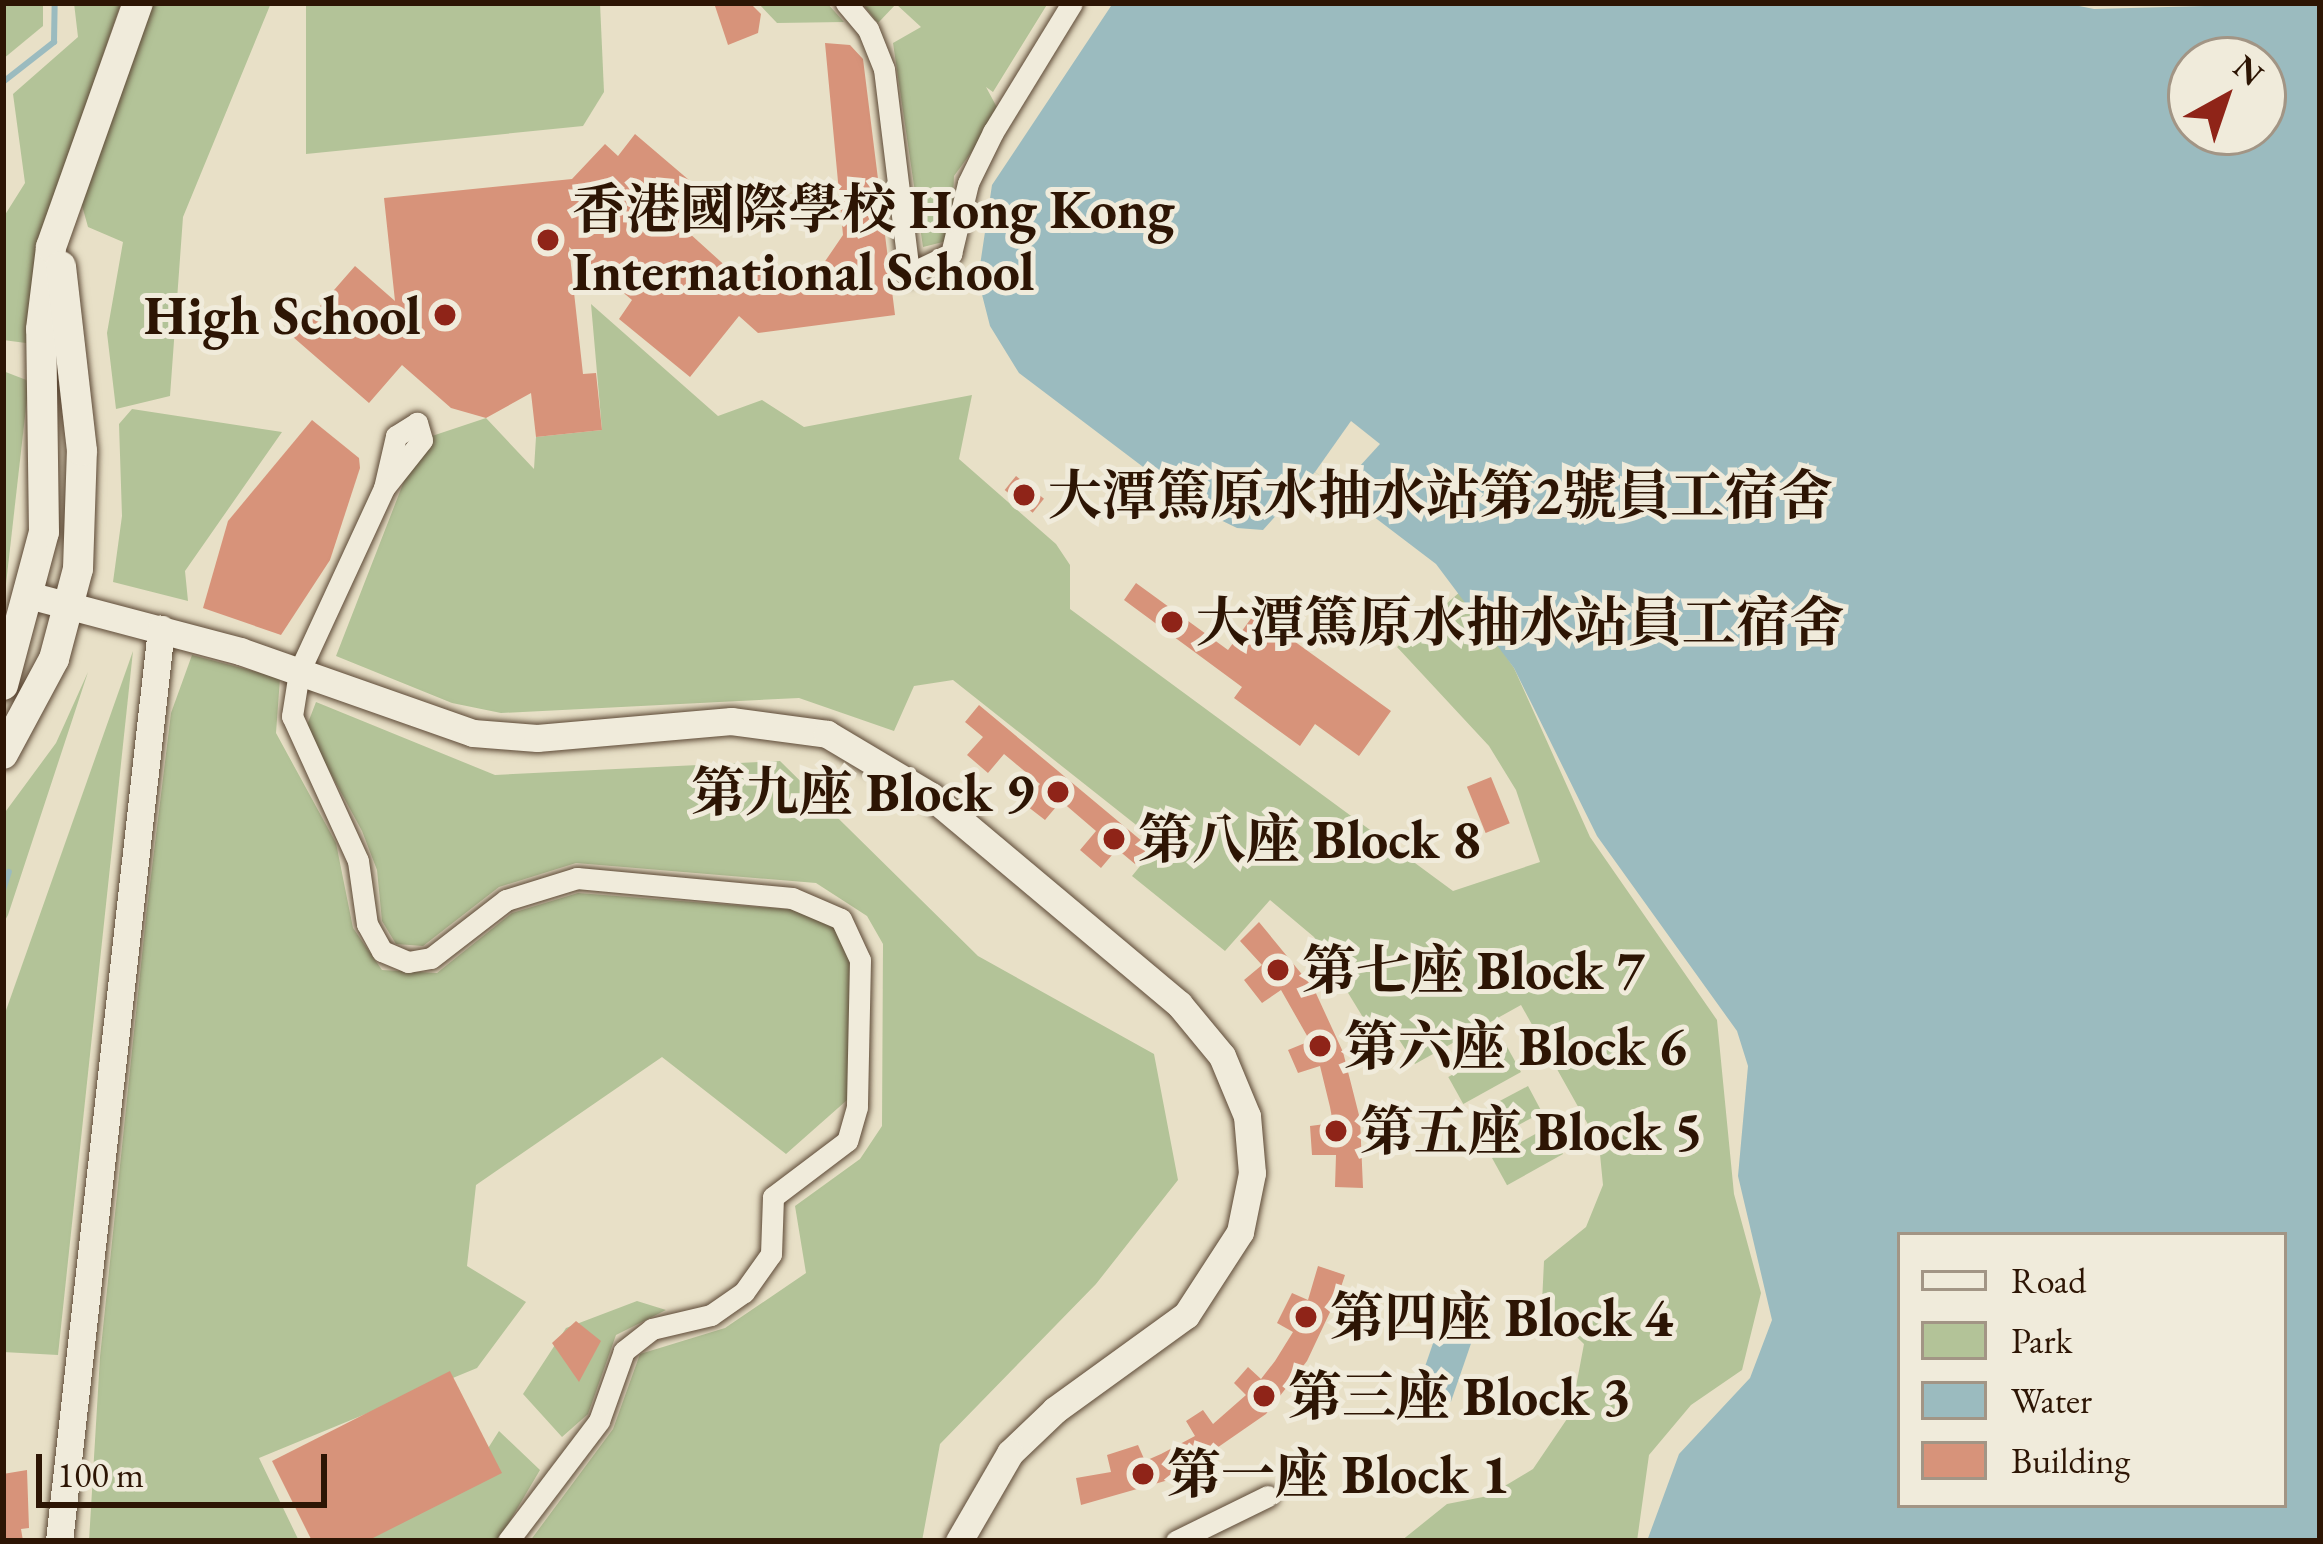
<!DOCTYPE html>
<html>
<head>
<meta charset="utf-8">
<style>
	body { margin:0 }
	#map { position:relative; width:2323px; height:1544px; overflow:hidden; background:#e8e0c7; font-family:"EB Garamond","Noto Serif TC",serif }
	div>[style] { position:absolute }
	[style*='--x'] { left:calc(var(--x)*1px); top:calc(var(--y)*1px); width:calc(var(--w)*1px); rotate:calc(var(--a)*1deg) }
	.green>* { inset:0; background:#b3c398; transform-origin:0 0 }
	.water>* { inset:0; background:#9bbbbf; transform-origin:0 0 }
	.pier>* { inset:0; background:#e8e0c7 }
	.stream>* { height:6px; margin:-3px; padding:0 3px; transform-origin:3px; border-radius:3px; background:#9bbbbf }
	.building>* { inset:0; background:#d7937a; transform-origin:0 0 }
	.roads { filter:drop-shadow(0 0 3px #5c4835) drop-shadow(0 0 3px #5c4835) }
	.minor>* { height:21px; margin:-10.5px; padding:0 10.5px; transform-origin:10.5px; border-radius:10.5px; background:#f0ebdb }
	.tertiary>* { height:27px; margin:-13.5px; padding:0 13.5px; transform-origin:13.5px; border-radius:13.5px; background:#f0ebdb }
	.secondary>* { height:30px; margin:-15px; padding:0 15px; transform-origin:15px; border-radius:15px; background:#f0ebdb }
	.dots>* { width:33px; height:33px; translate:-50% -50%; box-sizing:border-box; border:6px solid #f0ebdb; border-radius:50% }
	span { translate:-50% -50%; white-space:nowrap; text-align:center; line-height:1.15; -webkit-text-stroke:10px #f0ebdb; paint-order:stroke }
	.poi-label { font-size:54px; color:#2d1504; font-weight:700 }
	.left { translate:0 -50%; text-align:left }
	.right { translate:-100% -50%; text-align:right }
	.frame { position:absolute; inset:0; border:6px solid #2d1504; pointer-events:none }
	.legend { position:absolute; left:1897px; top:1232px; width:390px; height:276px; box-sizing:border-box; background:#f0ebdb; border:3px solid #a29585; margin:0; padding:15px 21px; list-style:none; font-size:36px; color:#2d1504 }
	.legend li { display:flex; align-items:center; gap:24px; height:60px }
	.legend b { width:60px; border:3px solid #a29585 }
	.north { position:absolute; left:2167px; top:36px; width:120px; height:120px; box-sizing:border-box; background:#f0ebdb; border:3px solid #a29585; border-radius:50%; rotate:40deg; font-size:33px; font-weight:700; line-height:48px; text-align:center; color:#2d1504 }
	.north::after { content:''; display:block; margin:auto; width:42px; height:54px; background:#8f2418; clip-path:polygon(50% 0,100% 100%,50% 72%,0 100%) }
	.scale { position:absolute; left:36px; top:1454px; width:291px; height:54px; box-sizing:border-box; border:6px solid #2d1504; border-top:0; padding-left:15px; font-size:36px; line-height:42px; white-space:nowrap; color:#2d1504; -webkit-text-stroke:9px #f0ebdb; paint-order:stroke }
</style>
</head>
<body>
<div id="map">
	<div class="green">
		<div style="clip-path:polygon(3px 3px,43px 3px,43px 26px,3px 59px)"></div>
		<div style="clip-path:polygon(74px 3px,121px 3px,55px 194px,26px 343px,3px 340px,3px 218px,25px 183px,13px 94px,78px 37px)"></div>
		<div style="clip-path:polygon(151px 3px,271px 3px,183px 217px,170px 396px,116px 409px,107px 333px,123px 242px,88px 227px,81px 202px)"></div>
		<div style="clip-path:polygon(306px 3px,600px 3px,604px 92px,583px 126px,306px 154px)"></div>
		<div style="clip-path:polygon(758px 3px,827px 3px,844px 22px,777px 23px)"></div>
		<div style="clip-path:polygon(862px 3px,1048px 3px,993px 92px,986px 87px,1000px 113px,954px 176px,951px 240px,923px 247px,893px 43px,921px 27px,896px 4px,878px 23px)"></div>
		<div style="clip-path:polygon(591px 304px,718px 416px,762px 400px,804px 427px,972px 395px,959px 459px,1056px 544px,1070px 565px,1070px 609px,1453px 891px,1540px 862px,1516px 790px,1489px 746px,1397px 647px,1461px 591px,1514px 668px,1590px 837px,1717px 1020px,1734px 1194px,1761px 1293px,1742px 1370px,1691px 1405px,1649px 1455px,1637px 1541px,1401px 1541px,1447px 1504px,1488px 1496px,1533px 1469px,1571px 1413px,1584px 1344px,1542px 1303px,1544px 1261px,1586px 1227px,1603px 1185px,1599px 1144px,1521px 1005px,1415px 1064px,1394px 1032px,1378px 1042px,1314px 937px,1270px 900px,1225px 951px,1132px 876px,1159px 843px,953px 680px,914px 686px,894px 731px,799px 698px,501px 713px,452px 703px,336px 656px,420px 440px,486px 418px,534px 469px,536px 437px,602px 430px)"></div>
		<div style="clip-path:polygon(3px 371px,29px 381px,6px 584px,3px 583px)"></div>
		<div style="clip-path:polygon(132px 409px,282px 432px,185px 571px,188px 601px,113px 582px,122px 516px,119px 424px)"></div>
		<div style="clip-path:polygon(133px 651px,58px 1355px,3px 1352px,3px 1019px)"></div>
		<div style="clip-path:polygon(192px 655px,280px 678px,276px 733px,336px 843px,353px 928px,382px 970px,437px 973px,512px 913px,578px 893px,809px 911px,826px 918px,854px 952px,855px 1093px,786px 1154px,662px 1057px,476px 1185px,467px 1266px,526px 1302px,477px 1368px,259px 1458px,299px 1541px,89px 1541px,100px 1357px,146px 917px,171px 713px)"></div>
		<div style="clip-path:polygon(88px 672px,8px 915px,3px 924px,3px 815px,56px 743px)"></div>
		<div style="clip-path:polygon(316px 702px,495px 775px,780px 761px,978px 956px,1154px 1054px,1178px 1180px,1096px 1284px,940px 1444px,922px 1541px,530px 1541px,613px 1429px,640px 1354px,725px 1328px,806px 1273px,795px 1206px,860px 1159px,882px 1126px,883px 944px,867px 916px,816px 883px,576px 863px,499px 887px,423px 946px,396px 944px,382px 921px,377px 870px,362px 831px,306px 728px)"></div>
		<div style="left:1506px;top:1045px;width:31px;height:66px;rotate:61deg"></div>
		<div style="left:1528px;top:1086px;width:30px;height:64px;rotate:62deg"></div>
		<div style="left:1548px;top:1127px;width:31px;height:64px;rotate:61deg"></div>
		<div style="clip-path:polygon(637px 1301px,666px 1310px,616px 1335px,588px 1414px,562px 1437px,523px 1394px,566px 1328px)"></div>
		<div style="clip-path:polygon(499px 1431px,540px 1470px,498px 1541px,337px 1541px,478px 1464px)"></div>
	</div>
	<div class="water">
		<div style="clip-path:polygon(evenodd,1113px 3px,2064px 3px,2094px 9px,2320px 3px,2320px 1541px,1647px 1541px,1679px 1454px,1750px 1378px,1772px 1320px,1738px 1176px,1748px 1066px,1737px 1031px,1597px 836px,1514px 668px,1436px 564px,1315px 472px,1263px 530px,1237px 528px,1200px 510px,1019px 373px,990px 326px,978px 279px,992px 185px,1113px 3px,2191px 60px,2263px 60px,2263px 132px,2191px 132px,2191px 60px,1113px 3px,1900px 1235px,2284px 1235px,2284px 1505px,1900px 1505px,1900px 1235px)"></div>
		<div style="left:1440px;top:1323px;width:36px;height:71px;rotate:19deg"></div>
	</div>
	<div class="pier">
		<div style="clip-path:polygon(1351px 421px,1380px 444px,1338px 490px,1315px 472px)"></div>
	</div>
	<div class="stream">
		<div style="--x:3;--y:82;--w:65;--a:-38.1"></div>
		<div style="--x:54;--y:42;--w:39;--a:-89"></div>
		<div style="--x:3;--y:890;--w:19;--a:-72"></div>
	</div>
	<div class="building">
		<div style="clip-path:polygon(714px 3px,750px 3px,761px 14px,758px 33px,728px 45px)"></div>
		<div style="clip-path:polygon(825px 43px,850px 45px,863px 59px,895px 315px,758px 333px,739px 316px,690px 377px,619px 319px,632px 300px,569px 247px,583px 374px,596px 373px,602px 430px,536px 437px,531px 393px,486px 418px,451px 408px,402px 365px,369px 403px,293px 337px,355px 266px,395px 301px,384px 198px,572px 179px,605px 144px,618px 156px,635px 134px,703px 192px,678px 223px,741px 280px,752px 268px,767px 280px,815px 276px,843px 235px)"></div>
		<div style="clip-path:polygon(312px 420px,359px 458px,360px 468px,330px 560px,281px 635px,203px 608px,228px 521px)"></div>
		<div style="left:1016px;top:476px;width:36px;height:18px;rotate:39deg"></div>
		<div style="clip-path:polygon(1136px 583px,1228px 650px,1255px 613px,1391px 711px,1359px 756px,1315px 724px,1300px 746px,1234px 698px,1242px 687px,1124px 600px)"></div>
		<div style="clip-path:polygon(979px 705px,1149px 847px,1135px 864px,1117px 849px,1101px 868px,1080px 850px,1096px 831px,1061px 801px,1045px 820px,1023px 803px,1040px 784px,1004px 754px,988px 773px,967px 755px,983px 737px,965px 722px)"></div>
		<div style="left:1491px;top:777px;width:50px;height:26px;rotate:68deg"></div>
		<div style="clip-path:polygon(1259px 922px,1314px 989px,1343px 1052px,1360px 1119px,1363px 1188px,1335px 1187px,1336px 1155px,1312px 1155px,1310px 1126px,1333px 1123px,1330px 1107px,1320px 1066px,1298px 1073px,1288px 1050px,1310px 1041px,1281px 990px,1262px 1003px,1244px 980px,1262px 965px,1240px 941px)"></div>
		<div style="clip-path:polygon(1318px 1266px,1345px 1275px,1339px 1293px,1307px 1361px,1266px 1414px,1172px 1479px,1081px 1505px,1076px 1478px,1111px 1472px,1107px 1455px,1138px 1445px,1145px 1461px,1161px 1454px,1195px 1436px,1186px 1421px,1203px 1410px,1213px 1424px,1246px 1395px,1234px 1383px,1248px 1367px,1261px 1379px,1275px 1361px,1293px 1332px,1277px 1323px,1292px 1293px,1308px 1300px)"></div>
		<div style="clip-path:polygon(576px 1321px,601px 1341px,579px 1382px,552px 1343px)"></div>
		<div style="clip-path:polygon(450px 1371px,502px 1473px,367px 1541px,312px 1541px,272px 1461px)"></div>
		<div style="clip-path:polygon(27px 1470px,29px 1528px,21px 1529px,23px 1541px,3px 1541px,3px 1474px)"></div>
	</div>
	<div class="roads">
		<div class="minor">
			<div style="--x:846;--y:3;--w:34;--a:50"></div>
			<div style="--x:868;--y:29;--w:43;--a:68.2"></div>
			<div style="--x:884;--y:69;--w:207;--a:83"></div>
			<div style="--x:909;--y:274;--w:47;--a:-25.5"></div>
			<div style="--x:951;--y:254;--w:73;--a:-76.5"></div>
			<div style="--x:968;--y:183;--w:57;--a:-63.9"></div>
			<div style="--x:993;--y:132;--w:151;--a:-58.5"></div>
			<div style="--x:384;--y:488;--w:61;--a:-51.6"></div>
			<div style="--x:422;--y:440;--w:18;--a:-106"></div>
			<div style="--x:417;--y:423;--w:25;--a:148"></div>
			<div style="--x:396;--y:436;--w:53;--a:103"></div>
			<div style="--x:384;--y:488;--w:203;--a:114.8"></div>
			<div style="--x:299;--y:672;--w:45;--a:99"></div>
			<div style="--x:292;--y:716;--w:159;--a:65.5"></div>
			<div style="--x:358;--y:861;--w:64;--a:81.9"></div>
			<div style="--x:367;--y:924;--w:31;--a:61"></div>
			<div style="--x:382;--y:951;--w:28;--a:23"></div>
			<div style="--x:408;--y:962;--w:23;--a:-10"></div>
			<div style="--x:431;--y:958;--w:95;--a:-37.7"></div>
			<div style="--x:506;--y:900;--w:74;--a:-17.2"></div>
			<div style="--x:577;--y:878;--w:216;--a:5.3"></div>
			<div style="--x:792;--y:898;--w:53;--a:23.2"></div>
			<div style="--x:841;--y:919;--w:45;--a:65.1"></div>
			<div style="--x:860;--y:960;--w:147;--a:91.2"></div>
			<div style="--x:857;--y:1107;--w:35;--a:106"></div>
			<div style="--x:847;--y:1141;--w:93;--a:142.9"></div>
			<div style="--x:773;--y:1197;--w:57;--a:92"></div>
			<div style="--x:771;--y:1254;--w:47;--a:125.4"></div>
			<div style="--x:744;--y:1292;--w:40;--a:145.1"></div>
			<div style="--x:711;--y:1315;--w:61;--a:166.7"></div>
			<div style="--x:652;--y:1329;--w:36;--a:142"></div>
			<div style="--x:624;--y:1351;--w:74;--a:109.7"></div>
			<div style="--x:599;--y:1421;--w:151;--a:127.2"></div>
			<div style="--x:1176;--y:1541;--w:102;--a:-26.1"></div>
		</div>
		<div class="tertiary">
			<div style="--x:32;--y:596;--w:215;--a:14.8"></div>
			<div style="--x:240;--y:651;--w:247;--a:19.4"></div>
			<div style="--x:473;--y:733;--w:64;--a:4.5"></div>
			<div style="--x:537;--y:738;--w:195;--a:-5"></div>
			<div style="--x:731;--y:721;--w:97;--a:7.7"></div>
			<div style="--x:827;--y:734;--w:121;--a:30.8"></div>
			<div style="--x:931;--y:796;--w:324;--a:40"></div>
			<div style="--x:1179;--y:1004;--w:67;--a:50.4"></div>
			<div style="--x:1222;--y:1056;--w:65;--a:67.4"></div>
			<div style="--x:1247;--y:1116;--w:57;--a:85"></div>
			<div style="--x:1252;--y:1173;--w:60;--a:101.5"></div>
			<div style="--x:1240;--y:1232;--w:99;--a:123"></div>
			<div style="--x:1186;--y:1315;--w:162;--a:144.1"></div>
			<div style="--x:1055;--y:1410;--w:62;--a:136.3"></div>
			<div style="--x:1010;--y:1453;--w:102;--a:120.1"></div>
			<div style="--x:59;--y:1541;--w:918;--a:-83.62"></div>
		</div>
		<div class="secondary">
			<div style="--x:3;--y:685;--w:158;--a:-75"></div>
			<div style="--x:44;--y:532;--w:203;--a:-90.8"></div>
			<div style="--x:41;--y:329;--w:83;--a:-83"></div>
			<div style="--x:51;--y:247;--w:259;--a:-70.4"></div>
			<div style="--x:3;--y:754;--w:108;--a:-61.8"></div>
			<div style="--x:54;--y:659;--w:93;--a:-75.1"></div>
			<div style="--x:78;--y:569;--w:118;--a:-88.1"></div>
			<div style="--x:82;--y:451;--w:186;--a:-96.5"></div>
		</div>
	</div>
	<div class="dots">
		<div style="left:548px;top:240px;background:#8f2418"></div>
		<div style="left:445px;top:315px;background:#8f2418"></div>
		<div style="left:1024px;top:495px;background:#8f2418"></div>
		<div style="left:1172px;top:622px;background:#8f2418"></div>
		<div style="left:1058px;top:792px;background:#8f2418"></div>
		<div style="left:1114px;top:839px;background:#8f2418"></div>
		<div style="left:1278px;top:970px;background:#8f2418"></div>
		<div style="left:1320px;top:1046px;background:#8f2418"></div>
		<div style="left:1336px;top:1131px;background:#8f2418"></div>
		<div style="left:1306px;top:1317px;background:#8f2418"></div>
		<div style="left:1264px;top:1396px;background:#8f2418"></div>
		<div style="left:1143px;top:1474px;background:#8f2418"></div>
	</div>
	<div class="poi-label">
		<span class="left" style="left:572px;top:240px">香港國際學校 Hong Kong<br>International School</span>
		<span class="right" style="left:421px;top:315px">High School</span>
		<span class="left" style="left:1048px;top:495px">大潭篤原水抽水站第2號員工宿舍</span>
		<span class="left" style="left:1196px;top:622px">大潭篤原水抽水站員工宿舍</span>
		<span class="right" style="left:1034px;top:792px">第九座 Block 9</span>
		<span class="left" style="left:1138px;top:839px">第八座 Block 8</span>
		<span class="left" style="left:1302px;top:970px">第七座 Block 7</span>
		<span class="left" style="left:1344px;top:1046px">第六座 Block 6</span>
		<span class="left" style="left:1360px;top:1131px">第五座 Block 5</span>
		<span class="left" style="left:1330px;top:1317px">第四座 Block 4</span>
		<span class="left" style="left:1288px;top:1396px">第三座 Block 3</span>
		<span class="left" style="left:1167px;top:1474px">第一座 Block 1</span>
	</div>
	<div class="frame"></div>
	<ul class="legend">
	<li><b style="height:15px;background:#f0ebdb"></b>Road</li>
	<li><b style="height:33px;background:#b3c398"></b>Park</li>
	<li><b style="height:33px;background:#9bbbbf"></b>Water</li>
	<li><b style="height:33px;background:#d7937a"></b>Building</li>
	</ul>
	<div class="north">N</div>
	<div class="scale">100 m</div>
</div>
</body>
</html>
